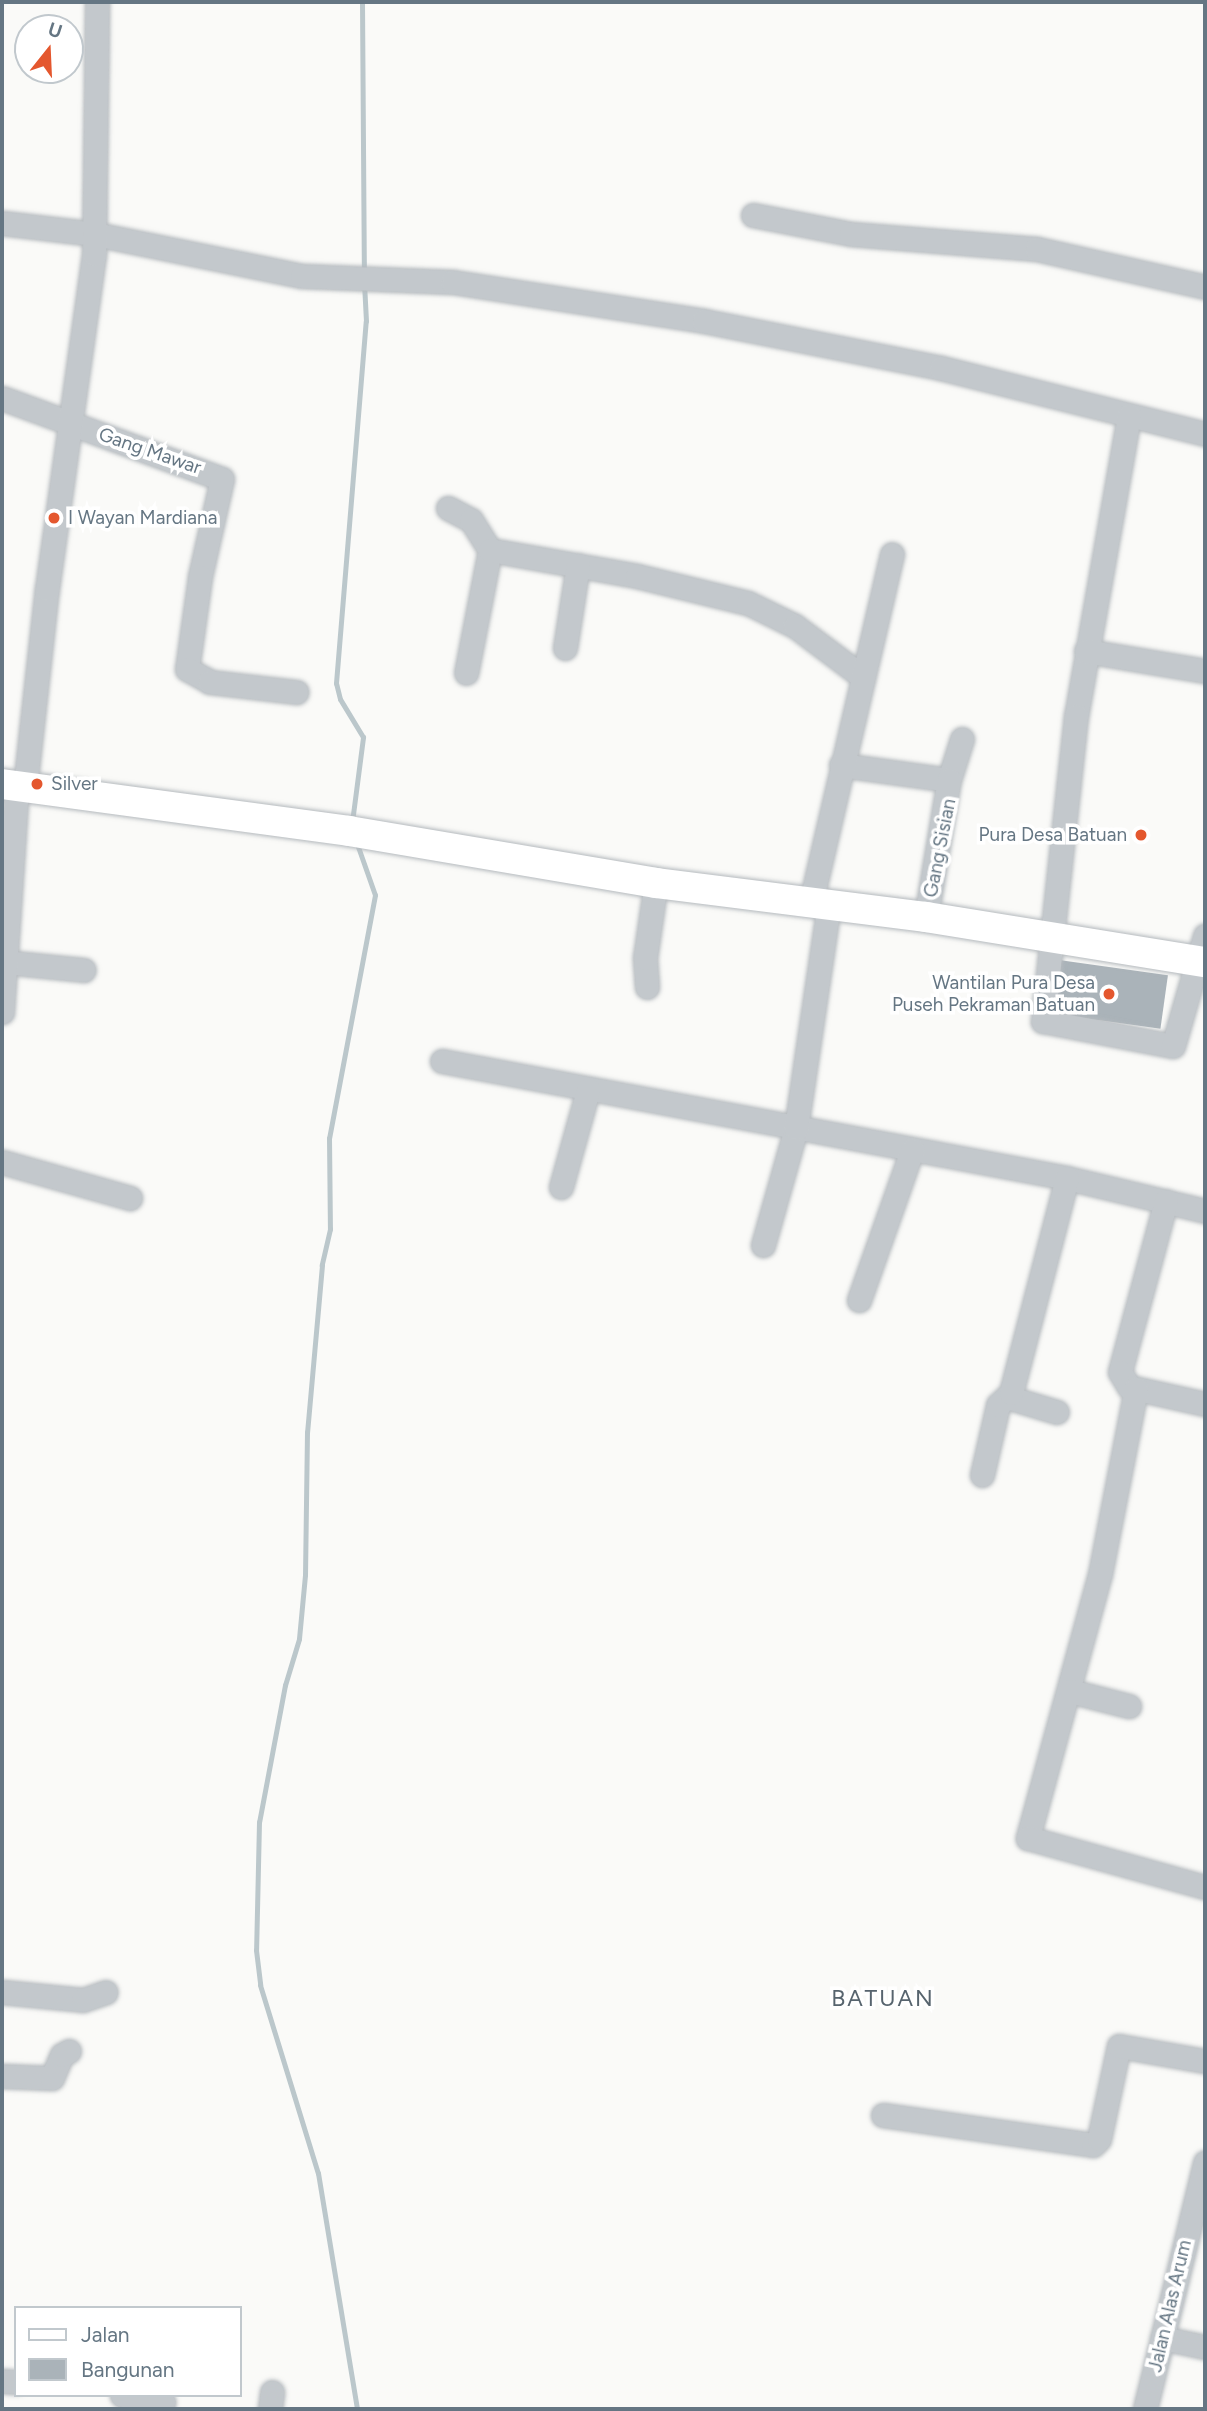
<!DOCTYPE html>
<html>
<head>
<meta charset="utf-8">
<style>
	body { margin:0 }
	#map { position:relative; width:1207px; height:2411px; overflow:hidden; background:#fafaf8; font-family:Figtree,sans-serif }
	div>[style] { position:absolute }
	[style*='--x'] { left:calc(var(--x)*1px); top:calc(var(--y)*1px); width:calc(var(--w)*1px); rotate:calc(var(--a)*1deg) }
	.stream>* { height:5px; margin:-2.5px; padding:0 2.5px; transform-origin:2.5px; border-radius:2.5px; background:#bbc7cb }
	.building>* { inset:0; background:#aab3b9; transform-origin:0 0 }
	.roads { filter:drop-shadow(0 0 2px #b5babe) drop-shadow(0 0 2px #b5babe) }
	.minor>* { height:23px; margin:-11.5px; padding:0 11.5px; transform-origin:11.5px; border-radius:11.5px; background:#c3c8cc }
	.major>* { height:30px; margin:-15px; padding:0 15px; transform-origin:15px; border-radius:15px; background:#fff }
	.dots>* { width:19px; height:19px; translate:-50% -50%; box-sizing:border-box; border:4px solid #fff; border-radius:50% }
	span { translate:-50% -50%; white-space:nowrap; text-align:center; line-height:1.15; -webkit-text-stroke:7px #fff; paint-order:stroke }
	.street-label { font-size:19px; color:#657683 }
	.poi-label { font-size:19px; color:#657683 }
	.left { translate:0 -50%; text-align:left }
	.right { translate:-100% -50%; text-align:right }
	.quarter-label { font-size:23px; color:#57646e; letter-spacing:2px }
	.frame { position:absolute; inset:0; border:4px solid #657683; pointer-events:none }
	.legend { position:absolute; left:14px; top:2306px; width:228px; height:91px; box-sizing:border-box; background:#fff; border:2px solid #c1c8cd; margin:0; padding:9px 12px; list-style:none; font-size:21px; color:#657683 }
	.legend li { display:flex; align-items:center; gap:14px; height:35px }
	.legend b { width:35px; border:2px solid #c1c8cd }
	.north { position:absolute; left:14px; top:14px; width:70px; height:70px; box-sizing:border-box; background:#fff; border:2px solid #c1c8cd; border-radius:50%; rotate:18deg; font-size:19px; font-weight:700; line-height:28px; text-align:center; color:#657683 }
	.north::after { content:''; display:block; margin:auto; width:24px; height:32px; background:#e4572e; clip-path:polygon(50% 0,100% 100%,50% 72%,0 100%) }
</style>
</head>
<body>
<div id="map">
	<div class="stream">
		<div style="--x:362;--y:2;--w:270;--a:89.6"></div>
		<div style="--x:352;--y:822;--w:86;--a:-82.6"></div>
		<div style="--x:363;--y:737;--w:44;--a:-121.2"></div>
		<div style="--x:340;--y:699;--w:16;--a:-104"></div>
		<div style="--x:336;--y:683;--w:363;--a:-85.3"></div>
		<div style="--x:366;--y:321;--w:36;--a:-93"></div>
		<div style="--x:356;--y:841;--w:57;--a:70.6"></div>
		<div style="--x:375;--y:895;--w:247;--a:100.7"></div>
		<div style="--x:329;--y:1138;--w:91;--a:89.4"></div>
		<div style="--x:330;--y:1229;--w:37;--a:103"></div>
		<div style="--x:322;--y:1265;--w:168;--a:95.1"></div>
		<div style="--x:307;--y:1432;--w:143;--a:90.8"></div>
		<div style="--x:305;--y:1575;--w:64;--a:95.4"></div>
		<div style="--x:299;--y:1639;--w:48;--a:106.9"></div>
		<div style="--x:285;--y:1685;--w:139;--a:100.7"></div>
		<div style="--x:259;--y:1822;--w:128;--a:91.3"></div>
		<div style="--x:256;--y:1950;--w:35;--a:83"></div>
		<div style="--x:260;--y:1985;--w:197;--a:72.9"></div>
		<div style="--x:318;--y:2173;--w:239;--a:80.6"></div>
	</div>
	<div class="building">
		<div style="left:1059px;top:960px;width:110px;height:54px;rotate:8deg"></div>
	</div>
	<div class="roads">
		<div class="minor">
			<div style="--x:753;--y:215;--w:100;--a:11"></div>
			<div style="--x:851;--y:234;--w:187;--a:4.6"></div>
			<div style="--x:1037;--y:249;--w:172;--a:12.7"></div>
			<div style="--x:2;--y:223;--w:94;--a:6.7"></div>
			<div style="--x:95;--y:234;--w:211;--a:11.5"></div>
			<div style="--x:302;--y:276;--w:151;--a:2.3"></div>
			<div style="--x:453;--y:282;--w:254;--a:8.8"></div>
			<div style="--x:704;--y:321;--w:242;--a:11.2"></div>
			<div style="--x:941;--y:368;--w:272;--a:14"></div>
			<div style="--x:2;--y:398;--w:234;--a:20.2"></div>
			<div style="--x:222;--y:479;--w:100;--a:102.7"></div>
			<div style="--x:200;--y:577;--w:93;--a:98"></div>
			<div style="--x:187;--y:669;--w:26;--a:29"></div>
			<div style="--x:210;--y:682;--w:87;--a:6.6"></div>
			<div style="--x:1129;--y:416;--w:305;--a:100"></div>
			<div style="--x:1076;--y:716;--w:307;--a:96.2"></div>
			<div style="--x:1043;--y:1021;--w:132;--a:10.9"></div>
			<div style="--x:1173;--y:1046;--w:115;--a:-73.8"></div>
			<div style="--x:448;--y:508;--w:26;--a:28"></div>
			<div style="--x:471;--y:520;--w:36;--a:58"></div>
			<div style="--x:490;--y:550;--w:125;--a:101"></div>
			<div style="--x:490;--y:550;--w:149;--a:10"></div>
			<div style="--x:637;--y:576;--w:114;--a:13.7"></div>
			<div style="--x:748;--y:603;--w:52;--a:26.1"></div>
			<div style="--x:795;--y:626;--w:85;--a:36.9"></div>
			<div style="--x:565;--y:648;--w:84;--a:-81.1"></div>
			<div style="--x:1086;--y:651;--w:121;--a:9.5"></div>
			<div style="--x:841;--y:765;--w:109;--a:7.9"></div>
			<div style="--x:949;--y:780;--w:43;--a:-72.4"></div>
			<div style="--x:25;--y:787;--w:199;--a:-83.7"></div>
			<div style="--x:47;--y:589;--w:338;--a:-82"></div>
			<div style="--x:94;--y:254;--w:252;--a:-89.3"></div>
			<div style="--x:811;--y:902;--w:357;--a:-76.9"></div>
			<div style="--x:926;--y:917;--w:139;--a:-80.5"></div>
			<div style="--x:5;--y:962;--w:79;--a:5.8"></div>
			<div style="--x:647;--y:987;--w:29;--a:-94"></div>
			<div style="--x:645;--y:958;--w:76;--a:-81.7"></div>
			<div style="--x:2;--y:1012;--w:226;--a:-86.2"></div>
			<div style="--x:442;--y:1061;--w:636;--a:10.6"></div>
			<div style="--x:1067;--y:1178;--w:142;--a:13.4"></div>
			<div style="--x:2;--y:1162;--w:133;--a:15.7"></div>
			<div style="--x:561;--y:1187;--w:101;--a:-74.4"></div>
			<div style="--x:1166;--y:1201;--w:177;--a:105.1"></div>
			<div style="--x:1120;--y:1372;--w:17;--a:59"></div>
			<div style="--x:1129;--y:1387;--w:78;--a:12.6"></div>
			<div style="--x:763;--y:1245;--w:122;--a:-74.2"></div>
			<div style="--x:796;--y:1128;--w:225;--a:-81.6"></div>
			<div style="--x:859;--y:1300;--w:159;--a:-70.5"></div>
			<div style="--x:1136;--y:1389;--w:188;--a:101"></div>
			<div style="--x:1100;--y:1574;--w:274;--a:105.3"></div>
			<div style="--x:1028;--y:1838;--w:184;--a:15.5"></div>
			<div style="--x:1007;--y:1397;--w:52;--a:16.7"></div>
			<div style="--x:982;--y:1475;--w:72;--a:-77.1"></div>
			<div style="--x:998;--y:1405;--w:18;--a:-43"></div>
			<div style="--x:1011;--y:1393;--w:222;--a:-75.4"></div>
			<div style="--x:1070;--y:1691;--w:61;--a:14.3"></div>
			<div style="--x:2;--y:1992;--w:81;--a:5.6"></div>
			<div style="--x:83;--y:2000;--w:24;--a:-19"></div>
			<div style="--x:2;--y:2076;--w:50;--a:2.3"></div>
			<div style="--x:52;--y:2078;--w:25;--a:-67"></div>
			<div style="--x:62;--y:2055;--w:8;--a:-30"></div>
			<div style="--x:883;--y:2115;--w:212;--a:8.1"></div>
			<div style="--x:1093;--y:2145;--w:8;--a:-45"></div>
			<div style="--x:1099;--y:2139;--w:95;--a:-77.9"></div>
			<div style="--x:1119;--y:2046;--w:87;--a:9.9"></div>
			<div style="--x:1162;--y:2338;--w:44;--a:11.8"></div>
			<div style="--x:2;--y:2381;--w:14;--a:4"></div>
			<div style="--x:122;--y:2395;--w:42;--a:9.7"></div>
			<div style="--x:270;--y:2409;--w:17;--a:-83"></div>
			<div style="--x:1145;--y:2409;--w:254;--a:-76.3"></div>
		</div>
		<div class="major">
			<div style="--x:2;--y:784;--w:350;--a:7.7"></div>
			<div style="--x:349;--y:831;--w:311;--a:9.6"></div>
			<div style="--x:656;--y:883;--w:272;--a:7.2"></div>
			<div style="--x:926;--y:917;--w:283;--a:9.2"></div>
		</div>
	</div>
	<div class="dots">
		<div style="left:54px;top:518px;background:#e4572e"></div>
		<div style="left:37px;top:784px;background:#e4572e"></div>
		<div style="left:1141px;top:835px;background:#e4572e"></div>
		<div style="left:1109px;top:994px;background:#e4572e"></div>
	</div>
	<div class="street-label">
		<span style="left:150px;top:451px;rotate:19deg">Gang Mawar</span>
		<span style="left:940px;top:848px;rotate:-79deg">Gang Sisian</span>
		<span style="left:1170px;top:2306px;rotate:-77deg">Jalan Alas Arum</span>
	</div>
	<div class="poi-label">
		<span class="left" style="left:68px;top:518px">I Wayan Mardiana</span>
		<span class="left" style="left:51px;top:784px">Silver</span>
		<span class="right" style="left:1127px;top:835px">Pura Desa Batuan</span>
		<span class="right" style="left:1095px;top:994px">Wantilan Pura Desa<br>Puseh Pekraman Batuan</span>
	</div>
	<div class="quarter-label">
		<span style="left:883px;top:1998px">BATUAN</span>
	</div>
	<div class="frame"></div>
	<ul class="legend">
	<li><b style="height:9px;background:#fff"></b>Jalan</li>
	<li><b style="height:19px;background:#aab3b9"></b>Bangunan</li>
	</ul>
	<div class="north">U</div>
</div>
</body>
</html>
